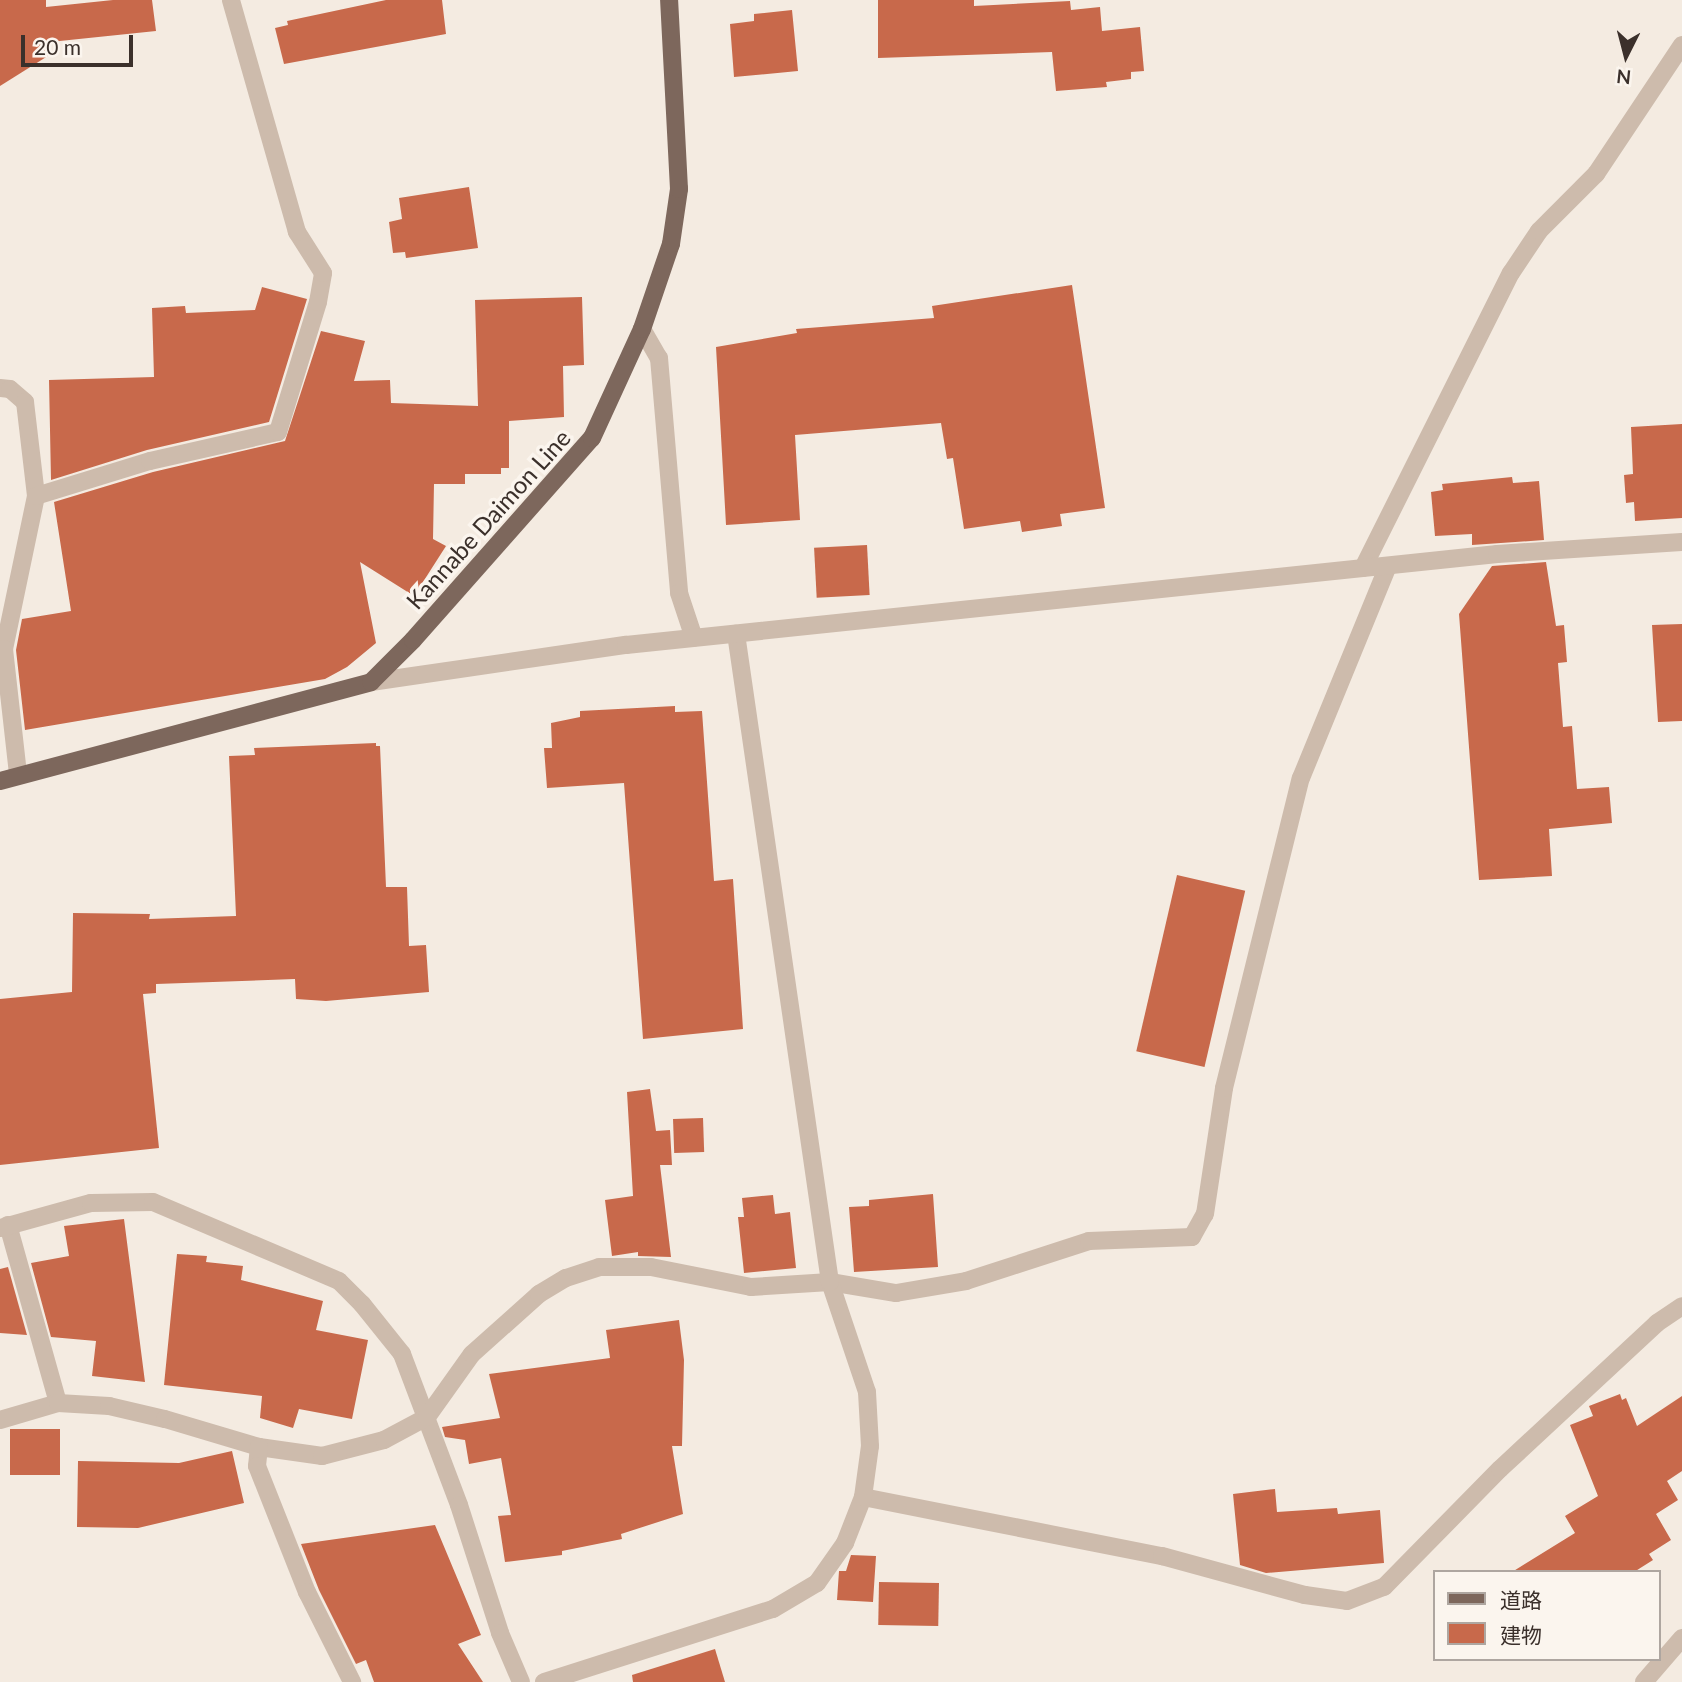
<!DOCTYPE html>
<html>
<head>
<meta charset="utf-8">
<style>
	body { margin:0 }
	#map { position:relative; width:1682px; height:1682px; overflow:hidden; background:#f4ebe1; font-family:Lato,"Noto Sans JP",sans-serif }
	div>[style] { position:absolute }
	[style*='--x'] { left:calc(var(--x)*1px); top:calc(var(--y)*1px); width:calc(var(--w)*1px); rotate:calc(var(--a)*1deg) }
	.building>* { inset:0; background:#c8694b; transform-origin:0 0 }
	.minor>* { height:18px; margin:-9px; padding:0 9px; transform-origin:9px; border-radius:9px; background:#cdbbac }
	.tertiary>* { height:18px; margin:-9px; padding:0 9px; transform-origin:9px; border-radius:9px; background:#cdbbac }
	.primary>* { height:18px; margin:-9px; padding:0 9px; transform-origin:9px; border-radius:9px; background:#7d675c }
	span { translate:-50% -50%; white-space:nowrap; text-align:center; line-height:1.15; -webkit-text-stroke:7px #fbf5ee; paint-order:stroke }
	.street-label { font-size:24px; color:#3b302b }
	.legend { position:absolute; left:1433px; top:1570px; width:228px; height:91px; box-sizing:border-box; background:#fbf5ee; border:2px solid #aea6a0; margin:0; padding:9px 12px; list-style:none; font-size:21px; color:#3b302b }
	.legend li { display:flex; align-items:center; gap:14px; height:35px }
	.legend b { width:35px; border:2px solid #aea6a0 }
	.north { position:absolute; left:1591px; top:21px; width:70px; height:70px; -webkit-text-stroke:5px #fbf5ee; paint-order:stroke; rotate:186deg; font-size:19px; font-weight:700; line-height:28px; text-align:center; color:#3b302b }
	.north::after { content:''; display:block; margin:auto; width:24px; height:32px; background:#3b302b; clip-path:polygon(50% 0,100% 100%,50% 72%,0 100%) }
	.scale { position:absolute; left:21px; top:35px; width:112px; height:32px; box-sizing:border-box; border:4px solid #3b302b; border-top:0; padding-left:9px; font-size:21px; line-height:24px; white-space:nowrap; color:#3b302b; -webkit-text-stroke:5px #fbf5ee; paint-order:stroke }
</style>
</head>
<body>
<div id="map">
	<div class="building">
		<div style="clip-path:polygon(0 0,46px 0,46px 7px,113px 0,152px 0,156px 31px,50px 42px,51px 54px,0 86px)"></div>
		<div style="clip-path:polygon(386px 0,442px 0,446px 34px,284px 64px,275px 28px,288px 25px,287px 21px)"></div>
		<div style="clip-path:polygon(878px 0,974px 0,974px 6px,1070px 1px,1071px 10px,1100px 7px,1102px 31px,1140px 27px,1144px 71px,1131px 72px,1131px 79px,1106px 82px,1107px 87px,1056px 91px,1052px 52px,878px 58px)"></div>
		<div style="clip-path:polygon(792px 10px,798px 71px,734px 77px,730px 24px,754px 21px,754px 14px)"></div>
		<div style="clip-path:polygon(469px 187px,478px 248px,406px 258px,405px 252px,393px 253px,389px 222px,402px 219px,399px 198px)"></div>
		<div style="clip-path:polygon(1072px 285px,1105px 508px,1060px 514px,1062px 526px,1022px 532px,1020px 521px,964px 529px,953px 458px,947px 459px,941px 423px,795px 435px,800px 520px,726px 525px,716px 347px,797px 333px,796px 329px,934px 318px,932px 306px)"></div>
		<div style="clip-path:polygon(262px 287px,307px 299px,269px 422px,147px 450px,51px 480px,49px 380px,154px 377px,152px 308px,185px 306px,186px 313px,255px 310px)"></div>
		<div style="clip-path:polygon(582px 297px,584px 365px,563px 366px,564px 417px,509px 421px,509px 468px,501px 468px,501px 474px,465px 474px,465px 484px,434px 484px,433px 539px,446px 546px,414px 596px,360px 562px,376px 643px,347px 667px,325px 679px,25px 730px,16px 650px,22px 619px,71px 611px,54px 502px,153px 472px,285px 441px,321px 331px,365px 341px,354px 381px,390px 380px,391px 403px,478px 406px,475px 300px)"></div>
		<div style="clip-path:polygon(1682px 424px,1682px 518px,1635px 521px,1634px 502px,1626px 503px,1624px 475px,1633px 474px,1631px 427px)"></div>
		<div style="clip-path:polygon(1512px 477px,1513px 483px,1539px 481px,1544px 540px,1472px 545px,1472px 534px,1435px 536px,1431px 492px,1443px 490px,1442px 484px)"></div>
		<div style="left:867px;top:545px;width:50px;height:53px;rotate:87deg"></div>
		<div style="clip-path:polygon(1546px 562px,1556px 626px,1564px 625px,1567px 662px,1558px 663px,1563px 727px,1572px 726px,1577px 789px,1609px 787px,1612px 823px,1549px 829px,1552px 876px,1479px 880px,1459px 614px,1492px 566px)"></div>
		<div style="clip-path:polygon(1682px 624px,1682px 721px,1658px 722px,1652px 625px)"></div>
		<div style="clip-path:polygon(675px 706px,675px 712px,702px 711px,714px 881px,733px 879px,743px 1029px,643px 1039px,624px 783px,547px 788px,544px 748px,552px 748px,551px 723px,580px 717px,580px 711px)"></div>
		<div style="clip-path:polygon(376px 743px,376px 746px,380px 746px,386px 887px,407px 887px,409px 946px,426px 945px,429px 992px,326px 1001px,296px 999px,295px 979px,156px 984px,156px 993px,143px 994px,159px 1148px,0 1165px,0 999px,72px 992px,73px 913px,150px 914px,149px 919px,236px 916px,229px 756px,255px 755px,254px 748px)"></div>
		<div style="left:1177px;top:875px;width:70px;height:181px;rotate:13deg"></div>
		<div style="clip-path:polygon(650px 1089px,656px 1131px,670px 1130px,672px 1165px,660px 1165px,671px 1257px,638px 1256px,638px 1252px,612px 1256px,605px 1200px,633px 1196px,627px 1092px)"></div>
		<div style="left:703px;top:1118px;width:34px;height:30px;rotate:88deg"></div>
		<div style="clip-path:polygon(933px 1194px,938px 1267px,854px 1272px,849px 1207px,869px 1206px,869px 1200px)"></div>
		<div style="clip-path:polygon(773px 1195px,775px 1214px,790px 1212px,796px 1268px,744px 1273px,738px 1217px,744px 1217px,742px 1198px)"></div>
		<div style="clip-path:polygon(124px 1219px,145px 1382px,92px 1376px,96px 1341px,51px 1337px,31px 1263px,69px 1256px,64px 1226px)"></div>
		<div style="clip-path:polygon(177px 1254px,207px 1256px,206px 1262px,243px 1266px,241px 1280px,323px 1301px,316px 1330px,368px 1340px,352px 1419px,299px 1409px,293px 1428px,260px 1418px,262px 1396px,164px 1385px)"></div>
		<div style="clip-path:polygon(8px 1267px,27px 1335px,0 1333px,0 1269px)"></div>
		<div style="clip-path:polygon(679px 1320px,684px 1360px,682px 1446px,672px 1446px,683px 1514px,621px 1534px,622px 1539px,562px 1551px,562px 1555px,505px 1562px,498px 1516px,511px 1515px,501px 1458px,469px 1464px,465px 1440px,445px 1437px,442px 1427px,500px 1418px,489px 1374px,610px 1358px,606px 1330px)"></div>
		<div style="clip-path:polygon(1620px 1394px,1622px 1400px,1626px 1398px,1637px 1426px,1682px 1396px,1682px 1471px,1667px 1481px,1678px 1500px,1656px 1514px,1671px 1540px,1649px 1554px,1653px 1560px,1634px 1572px,1512px 1572px,1575px 1533px,1565px 1516px,1598px 1496px,1570px 1425px,1593px 1416px,1589px 1406px)"></div>
		<div style="left:10px;top:1429px;width:50px;height:46px"></div>
		<div style="clip-path:polygon(232px 1451px,244px 1503px,138px 1528px,77px 1527px,78px 1461px,179px 1463px)"></div>
		<div style="clip-path:polygon(1275px 1489px,1277px 1512px,1337px 1508px,1338px 1514px,1380px 1510px,1384px 1563px,1266px 1573px,1240px 1565px,1233px 1494px)"></div>
		<div style="clip-path:polygon(435px 1525px,481px 1635px,458px 1644px,483px 1682px,374px 1682px,366px 1660px,356px 1664px,319px 1590px,301px 1544px)"></div>
		<div style="clip-path:polygon(851px 1555px,876px 1556px,873px 1602px,837px 1600px,839px 1571px,846px 1571px)"></div>
		<div style="left:879px;top:1582px;width:60px;height:43px;rotate:1deg"></div>
		<div style="clip-path:polygon(715px 1649px,725px 1682px,633px 1682px,632px 1675px)"></div>
	</div>
	<div class="minor">
		<div style="--x:642;--y:329;--w:34;--a:60"></div>
		<div style="--x:659;--y:358;--w:236;--a:85.1"></div>
		<div style="--x:679;--y:593;--w:47;--a:71.6"></div>
		<div style="--x:0;--y:388;--w:10;--a:6"></div>
		<div style="--x:10;--y:389;--w:20;--a:41"></div>
		<div style="--x:25;--y:402;--w:95;--a:83.3"></div>
		<div style="--x:36;--y:496;--w:156;--a:101.8"></div>
		<div style="--x:4;--y:649;--w:126;--a:83.6"></div>
		<div style="--x:36;--y:496;--w:119;--a:-17.1"></div>
		<div style="--x:150;--y:461;--w:131;--a:-12.8"></div>
		<div style="--x:278;--y:432;--w:136;--a:-72.9"></div>
		<div style="--x:318;--y:302;--w:29;--a:-80"></div>
		<div style="--x:323;--y:273;--w:49;--a:-122.4"></div>
		<div style="--x:297;--y:232;--w:241;--a:-105.9"></div>
		<div style="--x:1363;--y:568;--w:330;--a:-63.4"></div>
		<div style="--x:1511;--y:273;--w:50;--a:-56.3"></div>
		<div style="--x:1539;--y:231;--w:81;--a:-45"></div>
		<div style="--x:1596;--y:174;--w:155;--a:-56.3"></div>
		<div style="--x:8;--y:1225;--w:185;--a:74.3"></div>
		<div style="--x:0;--y:1228;--w:94;--a:-15.4"></div>
		<div style="--x:91;--y:1203;--w:62;--a:-0.9"></div>
		<div style="--x:153;--y:1202;--w:202;--a:23"></div>
		<div style="--x:339;--y:1281;--w:33;--a:45"></div>
		<div style="--x:362;--y:1304;--w:64;--a:51.3"></div>
		<div style="--x:402;--y:1354;--w:161;--a:69.3"></div>
		<div style="--x:459;--y:1505;--w:134;--a:72.2"></div>
		<div style="--x:500;--y:1633;--w:53;--a:66.8"></div>
		<div style="--x:0;--y:1420;--w:60;--a:-16.3"></div>
		<div style="--x:58;--y:1403;--w:51;--a:3.4"></div>
		<div style="--x:109;--y:1406;--w:57;--a:13.1"></div>
		<div style="--x:165;--y:1419;--w:98;--a:16.6"></div>
		<div style="--x:259;--y:1447;--w:64;--a:8.1"></div>
		<div style="--x:322;--y:1456;--w:64;--a:-14.5"></div>
		<div style="--x:384;--y:1440;--w:49;--a:-28.1"></div>
		<div style="--x:427;--y:1417;--w:77;--a:-54.5"></div>
		<div style="--x:472;--y:1354;--w:90;--a:-41.8"></div>
		<div style="--x:539;--y:1294;--w:31;--a:-31"></div>
		<div style="--x:566;--y:1278;--w:35;--a:-18"></div>
		<div style="--x:599;--y:1267;--w:52;--a:0"></div>
		<div style="--x:651;--y:1267;--w:102;--a:11.3"></div>
		<div style="--x:751;--y:1287;--w:79;--a:-3.6"></div>
		<div style="--x:830;--y:1282;--w:67;--a:9.5"></div>
		<div style="--x:896;--y:1293;--w:71;--a:-9.7"></div>
		<div style="--x:966;--y:1281;--w:129;--a:-18"></div>
		<div style="--x:1089;--y:1241;--w:103;--a:-2.2"></div>
		<div style="--x:1192;--y:1237;--w:26;--a:-61"></div>
		<div style="--x:1205;--y:1214;--w:127;--a:-81.4"></div>
		<div style="--x:1224;--y:1088;--w:319;--a:-76.1"></div>
		<div style="--x:1301;--y:778;--w:229;--a:-67.7"></div>
		<div style="--x:259;--y:1447;--w:19;--a:96"></div>
		<div style="--x:257;--y:1466;--w:136;--a:68.4"></div>
		<div style="--x:307;--y:1592;--w:101;--a:63.4"></div>
		<div style="--x:863;--y:1497;--w:305;--a:11.2"></div>
		<div style="--x:1162;--y:1556;--w:148;--a:15.3"></div>
		<div style="--x:1305;--y:1595;--w:42;--a:8.1"></div>
		<div style="--x:1347;--y:1601;--w:40;--a:-21"></div>
		<div style="--x:1384;--y:1587;--w:165;--a:-45.5"></div>
		<div style="--x:1500;--y:1469;--w:214;--a:-42.9"></div>
		<div style="--x:1657;--y:1323;--w:30;--a:-34"></div>
		<div style="--x:544;--y:1682;--w:240;--a:-17.7"></div>
		<div style="--x:773;--y:1609;--w:51;--a:-30.6"></div>
		<div style="--x:817;--y:1583;--w:49;--a:-55"></div>
		<div style="--x:845;--y:1543;--w:49;--a:-68.6"></div>
		<div style="--x:863;--y:1497;--w:51;--a:-82.2"></div>
		<div style="--x:870;--y:1446;--w:54;--a:-93.2"></div>
		<div style="--x:867;--y:1392;--w:116;--a:-108.6"></div>
		<div style="--x:830;--y:1282;--w:655;--a:-98.25"></div>
		<div style="--x:1644;--y:1682;--w:58;--a:-49.2"></div>
	</div>
	<div class="tertiary">
		<div style="--x:371;--y:682;--w:258;--a:-8.3"></div>
		<div style="--x:626;--y:645;--w:876;--a:-5.96"></div>
		<div style="--x:1497;--y:554;--w:185;--a:-3.7"></div>
	</div>
	<div class="primary">
		<div style="--x:0;--y:781;--w:384;--a:-14.9"></div>
		<div style="--x:371;--y:682;--w:59;--a:-45"></div>
		<div style="--x:413;--y:640;--w:270;--a:-48.5"></div>
		<div style="--x:592;--y:438;--w:120;--a:-65.4"></div>
		<div style="--x:642;--y:329;--w:90;--a:-71.2"></div>
		<div style="--x:671;--y:244;--w:56;--a:-81.7"></div>
		<div style="--x:679;--y:189;--w:189;--a:-93"></div>
	</div>
	<div class="street-label">
		<span style="left:488px;top:519px;rotate:-48deg">Kannabe Daimon Line</span>
	</div>
	<ul class="legend">
	<li><b style="height:9px;background:#7d675c"></b>道路</li>
	<li><b style="height:19px;background:#c8694b"></b>建物</li>
	</ul>
	<div class="north">N</div>
	<div class="scale">20 m</div>
</div>
</body>
</html>
